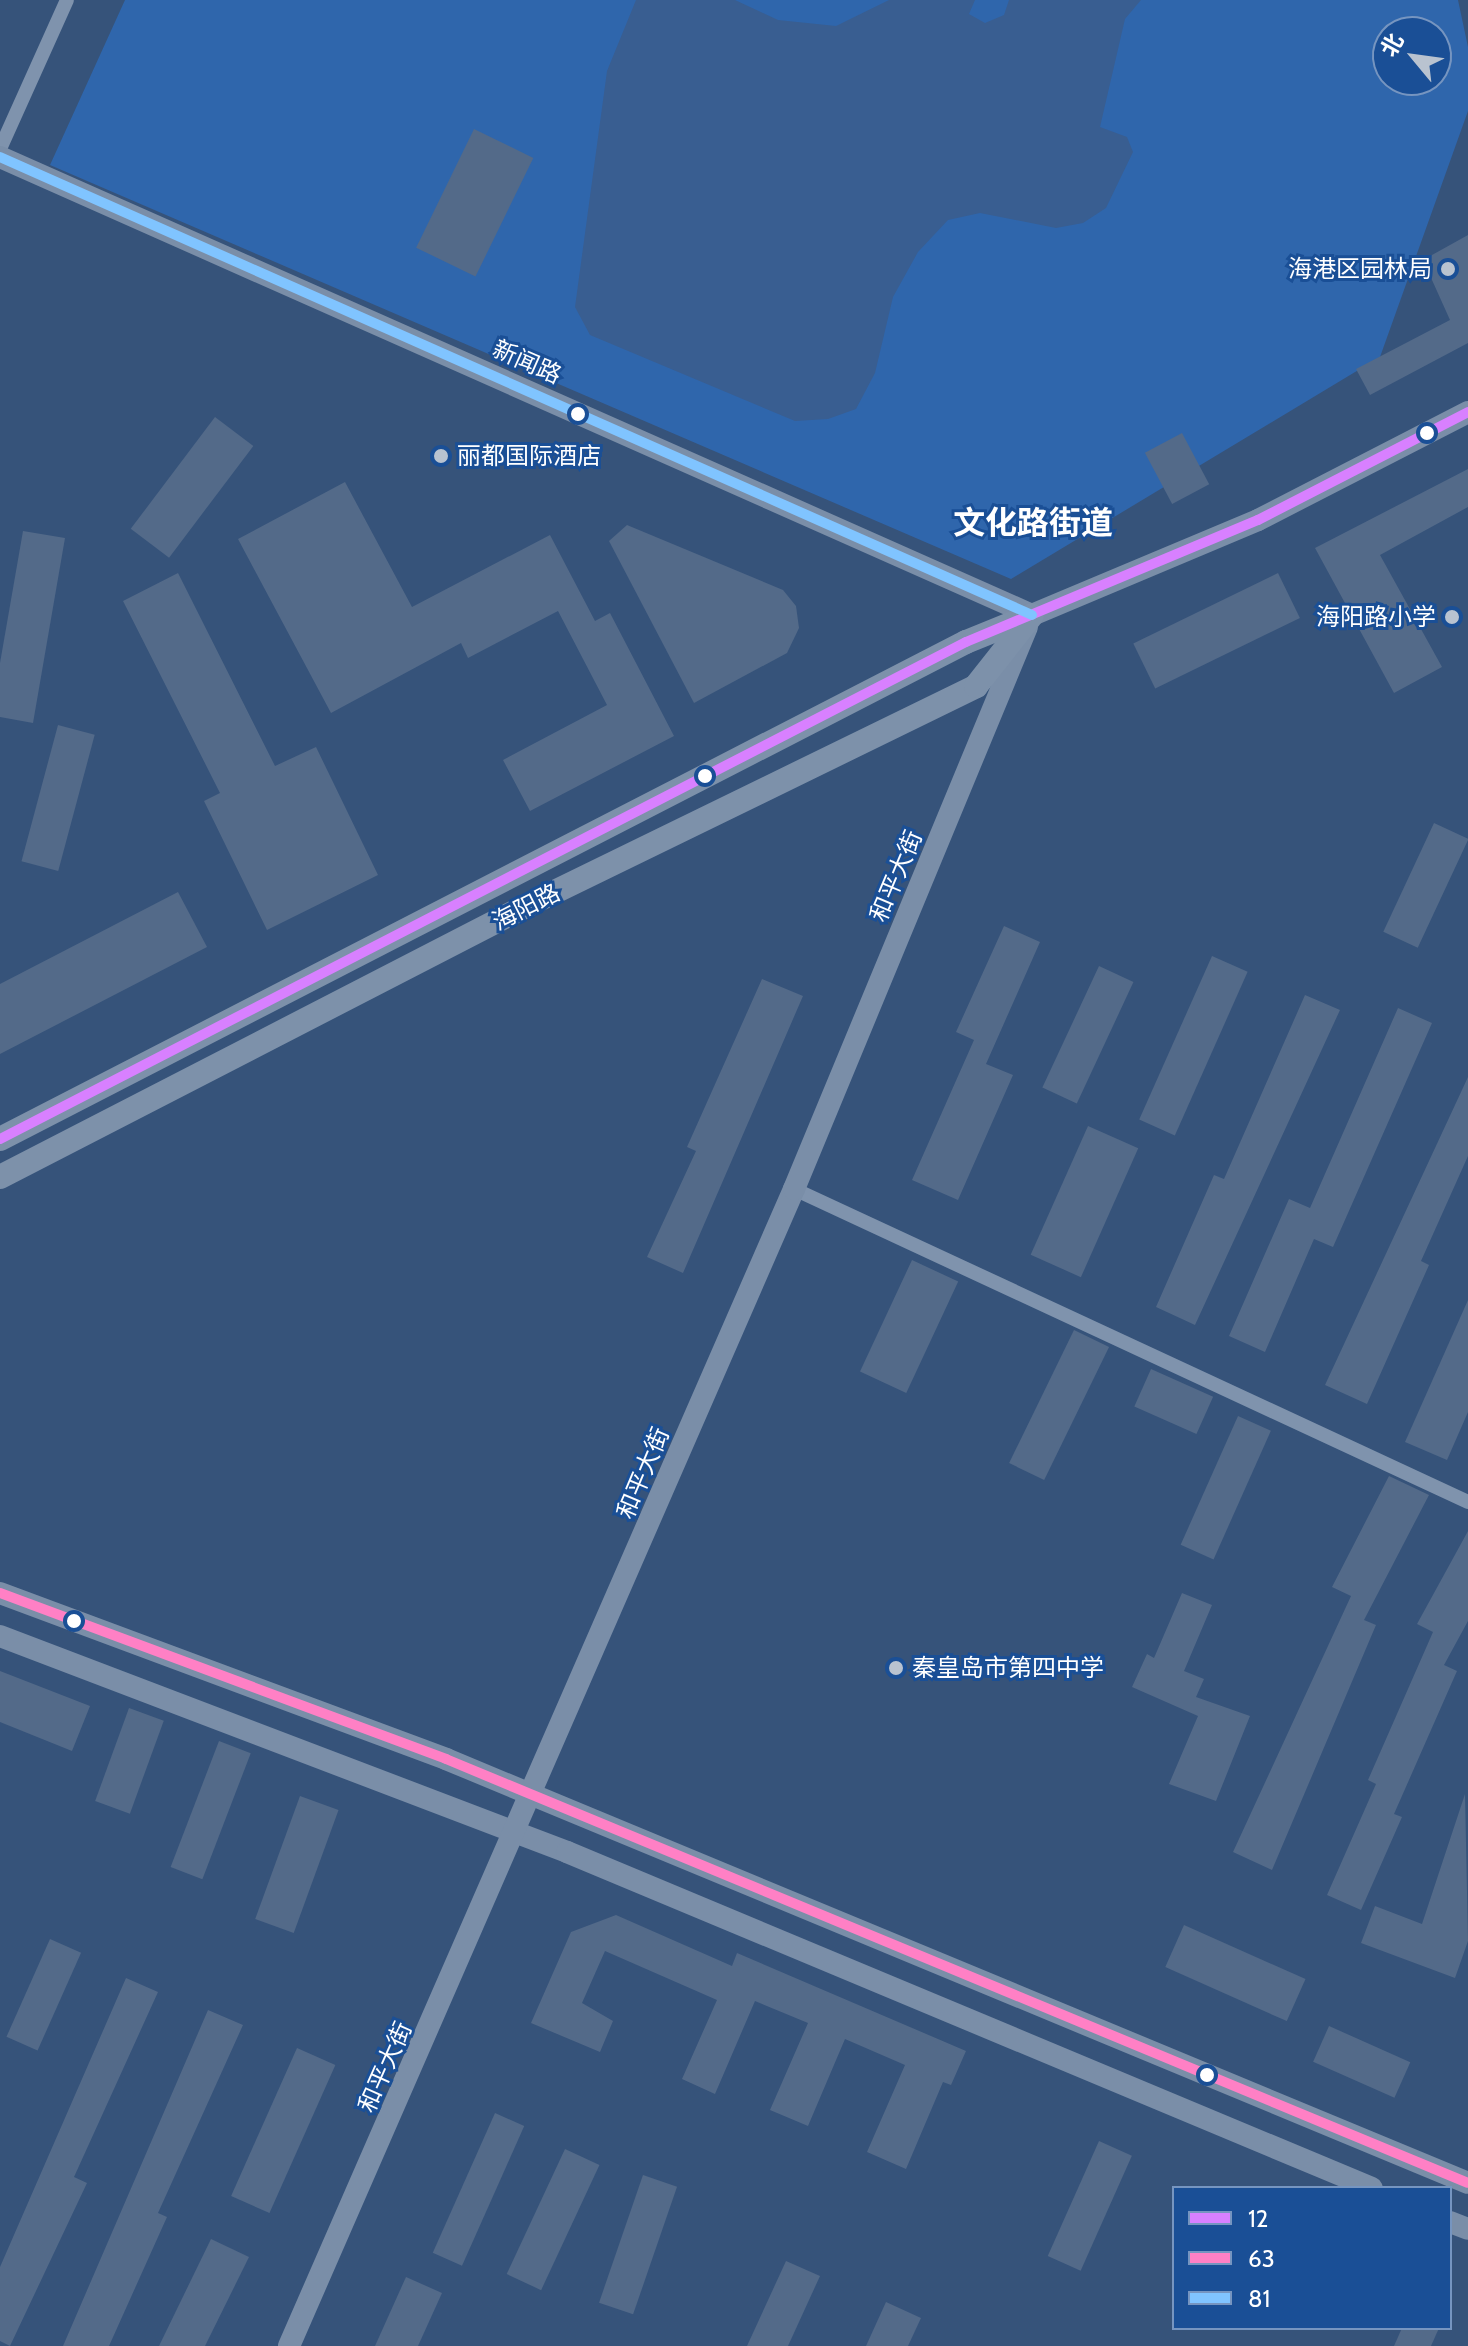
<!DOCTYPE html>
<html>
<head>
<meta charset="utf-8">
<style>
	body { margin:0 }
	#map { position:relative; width:1468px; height:2346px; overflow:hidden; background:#36537a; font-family:Cabin,"Noto Sans SC",sans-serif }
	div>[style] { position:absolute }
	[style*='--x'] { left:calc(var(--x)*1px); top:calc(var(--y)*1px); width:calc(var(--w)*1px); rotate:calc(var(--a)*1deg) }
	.green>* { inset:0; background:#2f66ac }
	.water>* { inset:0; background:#395e91 }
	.building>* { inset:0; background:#536a89; transform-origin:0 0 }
	.street>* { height:14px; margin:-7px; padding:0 7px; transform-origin:7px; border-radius:7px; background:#7f93ad }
	.secondary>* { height:22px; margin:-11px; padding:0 11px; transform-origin:11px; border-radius:11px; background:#7a8ea8 }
	.primary>* { height:24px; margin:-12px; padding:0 12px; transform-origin:12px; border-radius:12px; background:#7d91aa }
	.bus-1>* { height:10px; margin:-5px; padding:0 5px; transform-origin:5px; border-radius:5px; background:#d880ff }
	.bus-2>* { height:10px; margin:-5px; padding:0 5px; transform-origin:5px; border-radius:5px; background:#ff80c5 }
	.bus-3>* { height:10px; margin:-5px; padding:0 5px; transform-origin:5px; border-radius:5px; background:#80c4ff }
	.dots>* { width:22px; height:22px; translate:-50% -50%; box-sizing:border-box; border:4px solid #1a4f96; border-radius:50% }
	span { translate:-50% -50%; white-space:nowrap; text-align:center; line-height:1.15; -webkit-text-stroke:6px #1a4f96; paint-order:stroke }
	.poi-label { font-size:24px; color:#fff }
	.right { translate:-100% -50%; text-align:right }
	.left { translate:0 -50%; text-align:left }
	.street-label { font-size:24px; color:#fff }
	.district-label { font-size:32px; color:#fff; font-weight:700 }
	.legend { position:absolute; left:1172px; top:2186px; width:280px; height:144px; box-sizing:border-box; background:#1a4f96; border:2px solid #7695c0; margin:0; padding:10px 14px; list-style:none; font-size:24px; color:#fff }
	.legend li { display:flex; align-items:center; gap:16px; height:40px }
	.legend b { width:40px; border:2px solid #7695c0 }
	.north { position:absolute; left:1372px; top:16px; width:80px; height:80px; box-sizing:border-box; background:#1a4f96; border:2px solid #7695c0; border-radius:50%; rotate:299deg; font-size:22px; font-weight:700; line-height:32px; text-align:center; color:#fff }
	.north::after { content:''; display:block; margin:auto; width:28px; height:36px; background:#b9c3d0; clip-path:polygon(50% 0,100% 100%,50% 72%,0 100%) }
</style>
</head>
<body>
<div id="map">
	<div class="green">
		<div style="clip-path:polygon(evenodd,125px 0,1458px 0,1468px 47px,1468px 111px,1380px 357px,1011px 579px,50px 165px,125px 0,1388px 32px,1436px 32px,1436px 80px,1388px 80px,1388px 32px)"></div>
	</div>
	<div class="water">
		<div style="clip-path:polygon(636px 0,735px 0,778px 20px,836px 26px,889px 0,975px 0,969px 14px,985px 23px,1004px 15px,1009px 0,1141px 0,1125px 19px,1100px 127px,1127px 137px,1133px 152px,1106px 208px,1083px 223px,1056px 228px,980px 213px,948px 220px,918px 252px,893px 297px,875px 373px,856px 409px,828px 419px,795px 421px,590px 335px,575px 307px,607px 71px)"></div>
	</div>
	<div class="building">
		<div style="left:474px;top:129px;width:66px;height:132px;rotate:26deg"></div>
		<div style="clip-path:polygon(1468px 235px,1468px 343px,1370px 395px,1356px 369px,1450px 320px,1423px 260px)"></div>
		<div style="left:215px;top:417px;width:48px;height:140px;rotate:37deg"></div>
		<div style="left:1182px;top:433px;width:58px;height:42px;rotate:62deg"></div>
		<div style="clip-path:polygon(1468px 469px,1468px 507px,1380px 555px,1442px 667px,1394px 693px,1315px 548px)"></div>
		<div style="clip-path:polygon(345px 482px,412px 607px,550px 535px,595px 621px,610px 613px,674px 736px,530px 811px,503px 760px,607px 705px,558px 611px,468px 658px,461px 643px,331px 713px,238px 539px)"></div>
		<div style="clip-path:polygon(627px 525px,783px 590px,796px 606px,799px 628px,787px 653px,694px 703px,609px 541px)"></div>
		<div style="clip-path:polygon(23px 531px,65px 538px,33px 723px,0 717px,0 663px)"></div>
		<div style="clip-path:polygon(178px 573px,275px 766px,316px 747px,378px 875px,267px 930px,204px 801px,220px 793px,123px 601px)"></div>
		<div style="left:1278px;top:573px;width:50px;height:161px;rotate:64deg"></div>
		<div style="left:58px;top:725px;width:38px;height:141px;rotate:15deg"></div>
		<div style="left:1434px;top:823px;width:38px;height:120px;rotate:25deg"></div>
		<div style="clip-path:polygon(178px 892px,207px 947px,0 1054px,0 984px)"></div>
		<div style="clip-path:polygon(1004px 926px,1040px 942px,986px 1064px,1013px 1075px,958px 1200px,912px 1180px,974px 1040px,956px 1032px)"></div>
		<div style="left:1212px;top:956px;width:39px;height:179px;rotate:24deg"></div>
		<div style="left:1099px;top:966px;width:38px;height:134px;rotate:25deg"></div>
		<div style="clip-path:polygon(762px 979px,803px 996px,683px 1273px,647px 1257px,696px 1151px,687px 1147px)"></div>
		<div style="clip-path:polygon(1305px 995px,1340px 1010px,1195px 1325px,1156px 1307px,1214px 1175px,1224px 1179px)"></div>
		<div style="clip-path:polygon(1398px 1008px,1432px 1023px,1333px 1247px,1314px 1239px,1265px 1352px,1229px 1336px,1289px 1199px,1310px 1208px)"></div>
		<div style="clip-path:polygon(1468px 1077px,1468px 1156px,1421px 1261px,1429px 1265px,1367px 1404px,1325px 1385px)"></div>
		<div style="left:1088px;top:1126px;width:55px;height:141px;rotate:24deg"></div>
		<div style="left:912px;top:1260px;width:51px;height:123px;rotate:25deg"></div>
		<div style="clip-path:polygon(1468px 1300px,1468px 1412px,1447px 1460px,1405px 1442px)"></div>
		<div style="left:1074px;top:1330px;width:39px;height:148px;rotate:26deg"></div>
		<div style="left:1151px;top:1369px;width:68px;height:41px;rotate:24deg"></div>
		<div style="left:1238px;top:1416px;width:36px;height:141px;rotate:24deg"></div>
		<div style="clip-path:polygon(1389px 1476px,1429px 1495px,1364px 1620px,1376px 1625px,1272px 1870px,1233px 1852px,1351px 1596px,1332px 1587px)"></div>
		<div style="clip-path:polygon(1468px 1531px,1468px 1621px,1444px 1665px,1457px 1671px,1394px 1814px,1402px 1817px,1361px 1910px,1327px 1895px,1376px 1784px,1368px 1780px,1433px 1632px,1417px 1624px)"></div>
		<div style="clip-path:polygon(1182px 1593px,1212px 1605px,1184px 1671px,1204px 1679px,1196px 1697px,1250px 1716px,1216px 1801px,1169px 1784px,1198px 1716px,1132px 1687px,1147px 1654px,1154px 1658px)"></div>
		<div style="clip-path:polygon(0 1671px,90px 1706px,72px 1751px,0 1722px)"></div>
		<div style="left:129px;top:1708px;width:37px;height:99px;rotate:20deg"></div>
		<div style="left:219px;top:1741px;width:34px;height:135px;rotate:21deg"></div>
		<div style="clip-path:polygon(1465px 1794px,1468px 1941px,1455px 1978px,1361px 1943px,1375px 1906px,1422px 1924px)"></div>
		<div style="left:300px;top:1796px;width:41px;height:131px;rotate:20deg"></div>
		<div style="clip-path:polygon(616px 1915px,732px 1966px,737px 1953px,966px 2051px,951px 2085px,943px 2082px,906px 2169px,867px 2152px,905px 2065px,845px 2039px,808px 2126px,770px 2110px,808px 2023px,755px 2001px,715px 2094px,682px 2079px,717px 2000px,605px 1951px,582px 2003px,613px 2021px,600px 2052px,531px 2023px,571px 1932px)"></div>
		<div style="left:1184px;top:1925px;width:133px;height:46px;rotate:24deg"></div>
		<div style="left:50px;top:1939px;width:34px;height:107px;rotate:24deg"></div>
		<div style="clip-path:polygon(126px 1978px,158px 1992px,74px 2177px,87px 2183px,10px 2346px,0 2341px,0 2267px)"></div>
		<div style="clip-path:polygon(208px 2010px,243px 2025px,158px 2213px,167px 2217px,109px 2346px,63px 2346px)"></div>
		<div style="left:1329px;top:2026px;width:89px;height:39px;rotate:24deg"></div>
		<div style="left:297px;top:2048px;width:42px;height:162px;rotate:24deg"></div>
		<div style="left:495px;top:2113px;width:32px;height:153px;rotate:24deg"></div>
		<div style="left:1099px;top:2141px;width:36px;height:126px;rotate:24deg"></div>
		<div style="left:565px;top:2149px;width:38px;height:138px;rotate:25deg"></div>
		<div style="left:643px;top:2175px;width:36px;height:135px;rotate:19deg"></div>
		<div style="clip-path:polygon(211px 2239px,249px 2257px,205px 2346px,159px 2346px)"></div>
		<div style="clip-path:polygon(786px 2261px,820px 2276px,788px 2346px,747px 2346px)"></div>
		<div style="clip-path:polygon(406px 2277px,442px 2293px,418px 2346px,375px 2346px)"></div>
		<div style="clip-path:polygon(886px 2302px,921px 2318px,908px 2346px,866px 2346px)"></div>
		<div style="clip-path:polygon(1402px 2328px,1439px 2328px,1431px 2346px,1394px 2346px)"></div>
	</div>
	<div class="street">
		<div style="--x:0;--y:149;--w:163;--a:-65.8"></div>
		<div style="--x:794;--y:1189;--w:743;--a:24.91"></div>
	</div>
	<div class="secondary">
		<div style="--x:0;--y:157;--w:1129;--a:23.93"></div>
		<div style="--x:1032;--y:615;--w:245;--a:-22.8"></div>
		<div style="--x:1258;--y:520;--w:236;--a:-27.2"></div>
		<div style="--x:0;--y:1593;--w:476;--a:20.4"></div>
		<div style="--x:446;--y:1759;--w:1106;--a:22.53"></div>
		<div style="--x:0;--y:1636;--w:607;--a:20.85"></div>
		<div style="--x:567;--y:1852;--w:872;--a:22.66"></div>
		<div style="--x:1450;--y:2222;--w:19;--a:21"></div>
		<div style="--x:289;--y:2346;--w:1262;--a:-66.42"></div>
		<div style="--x:794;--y:1189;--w:608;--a:-67.48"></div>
	</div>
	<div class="primary">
		<div style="--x:0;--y:1139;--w:1086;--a:-27.23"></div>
		<div style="--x:966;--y:642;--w:69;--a:-22.1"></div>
		<div style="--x:0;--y:1177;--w:601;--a:-27.25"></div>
		<div style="--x:534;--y:902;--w:492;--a:-26"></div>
		<div style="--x:976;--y:686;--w:90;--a:-51.7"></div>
	</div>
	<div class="bus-1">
		<div style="--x:0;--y:1139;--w:1086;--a:-27.23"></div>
		<div style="--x:966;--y:642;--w:316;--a:-22.7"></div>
		<div style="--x:1258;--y:520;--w:236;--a:-27.2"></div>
	</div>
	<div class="bus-2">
		<div style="--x:0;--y:1593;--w:476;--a:20.4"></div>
		<div style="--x:446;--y:1759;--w:1106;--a:22.53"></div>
	</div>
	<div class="bus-3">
		<div style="--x:0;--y:157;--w:1129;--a:23.93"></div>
	</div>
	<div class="dots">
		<div style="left:1448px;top:269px;background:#b9c3d0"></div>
		<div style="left:578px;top:414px;background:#fff"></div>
		<div style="left:1427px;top:433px;background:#fff"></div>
		<div style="left:441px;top:456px;background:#b9c3d0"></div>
		<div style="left:1452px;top:617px;background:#b9c3d0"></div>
		<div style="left:705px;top:776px;background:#fff"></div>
		<div style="left:74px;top:1621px;background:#fff"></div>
		<div style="left:896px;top:1668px;background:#b9c3d0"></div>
		<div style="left:1207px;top:2075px;background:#fff"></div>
	</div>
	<div class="poi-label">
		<span class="right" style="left:1432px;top:269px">海港区园林局</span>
		<span class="left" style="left:457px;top:456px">丽都国际酒店</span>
		<span class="right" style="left:1436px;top:617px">海阳路小学</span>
		<span class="left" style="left:912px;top:1668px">秦皇岛市第四中学</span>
	</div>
	<div class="street-label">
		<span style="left:527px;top:362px;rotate:24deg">新闻路</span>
		<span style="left:896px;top:876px;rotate:-67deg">和平大街</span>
		<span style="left:526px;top:907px;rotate:-27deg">海阳路</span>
		<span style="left:643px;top:1473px;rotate:-67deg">和平大街</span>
		<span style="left:385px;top:2067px;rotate:-66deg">和平大街</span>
	</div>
	<div class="district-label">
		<span style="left:1033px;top:523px">文化路街道</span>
	</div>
	<ul class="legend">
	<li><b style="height:10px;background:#d880ff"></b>12</li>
	<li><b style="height:10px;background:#ff80c5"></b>63</li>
	<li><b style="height:10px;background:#80c4ff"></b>81</li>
	</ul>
	<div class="north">北</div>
</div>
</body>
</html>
